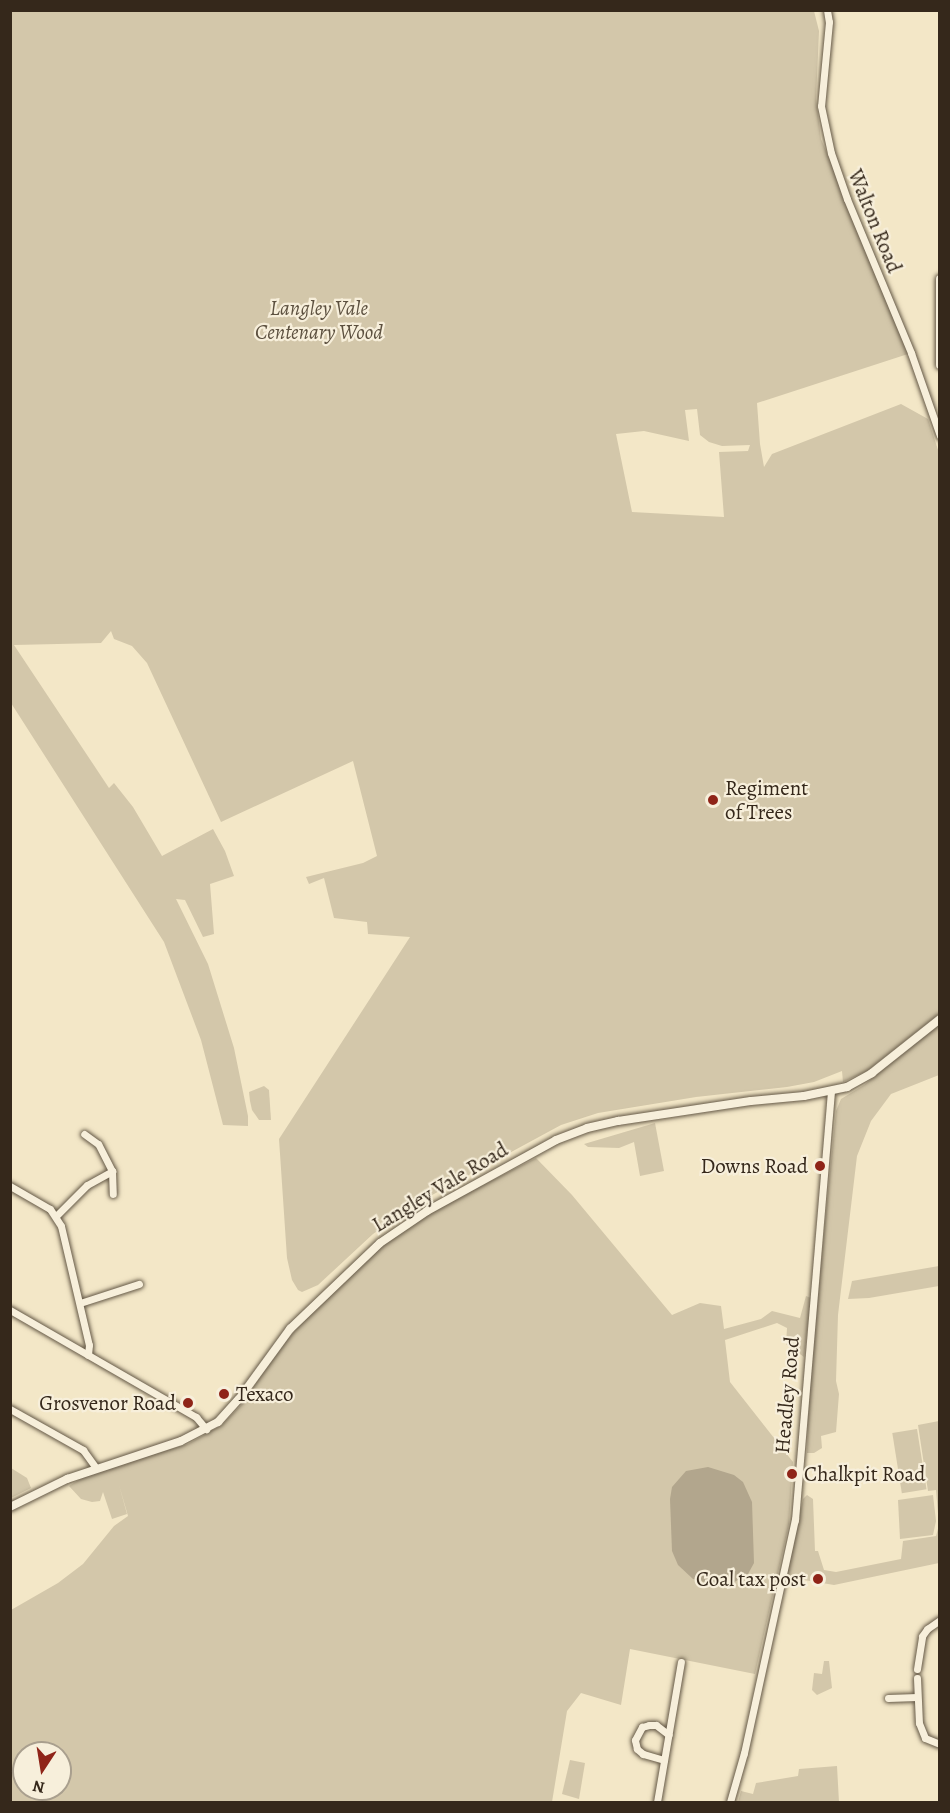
<!DOCTYPE html>
<html>
<head>
<meta charset="utf-8">
<style>
	body { margin:0 }
	#map { position:relative; width:950px; height:1813px; overflow:hidden; background:#f3e7c7; font-family:Alegreya,serif }
	div>[style] { position:absolute }
	[style*='--x'] { left:calc(var(--x)*1px); top:calc(var(--y)*1px); width:calc(var(--w)*1px); rotate:calc(var(--a)*1deg) }
	.green>* { inset:0; background:#d3c7aa; transform-origin:0 0 }
	.water>* { inset:0; background:#b2a68d }
	.roads { filter:drop-shadow(0 0 2px #645846) drop-shadow(0 0 2px #645846) }
	.minor>* { height:7px; margin:-3.5px; padding:0 3.5px; transform-origin:3.5px; border-radius:3.5px; background:#f7efdb }
	.tertiary>* { height:8px; margin:-4px; padding:0 4px; transform-origin:4px; border-radius:4px; background:#f7efdb }
	.dots>* { width:16px; height:16px; translate:-50% -50%; box-sizing:border-box; border:3px solid #f7efdb; border-radius:50% }
	span { translate:-50% -50%; white-space:nowrap; text-align:center; line-height:1.15; -webkit-text-stroke:4.5px #f7efdb; paint-order:stroke }
	.street-label { font-size:21px; color:#35281b }
	.park-label { font-size:21px; color:#5c503f; font-style:italic }
	.poi-label { font-size:21px; color:#35281b }
	.left { translate:0 -50%; text-align:left }
	.right { translate:-100% -50%; text-align:right }
	.frame { position:absolute; inset:0; border:12px solid #35281b; pointer-events:none }
	.north { position:absolute; left:12px; top:1741px; width:60px; height:60px; box-sizing:border-box; background:#f7efdb; border:2px solid #a99f8e; border-radius:50%; rotate:192deg; font-size:16px; font-weight:700; line-height:24px; text-align:center; color:#35281b }
	.north::after { content:''; display:block; margin:auto; width:21px; height:27px; background:#8f2418; clip-path:polygon(50% 0,100% 100%,50% 72%,0 100%) }
</style>
</head>
<body>
<div id="map">
	<div class="green">
		<div style="clip-path:polygon(evenodd,10px 11px,814px 11px,819px 31px,816px 99px,821px 139px,911px 353px,757px 403px,760px 444px,764px 467px,772px 454px,901px 404px,928px 419px,939px 453px,939px 1014px,867px 1071px,843px 1082px,842px 1071px,814px 1082px,787px 1087px,696px 1097px,598px 1113px,561px 1125px,421px 1201px,373px 1234px,318px 1285px,302px 1292px,298px 1290px,292px 1280px,287px 1258px,279px 1139px,410px 937px,368px 934px,367px 922px,334px 918px,324px 878px,309px 884px,306px 877px,363px 863px,377px 856px,353px 761px,221px 822px,147px 663px,132px 646px,114px 639px,111px 631px,101px 643px,14px 645px,109px 788px,114px 783px,133px 807px,162px 856px,213px 829px,225px 851px,234px 876px,210px 884px,214px 934px,203px 937px,185px 900px,176px 899px,208px 964px,234px 1048px,248px 1116px,248px 1126px,223px 1125px,201px 1040px,164px 942px,11px 703px,10px 11px,697px 409px,700px 435px,709px 442px,722px 446px,750px 445px,748px 451px,719px 452px,724px 517px,632px 512px,616px 434px,644px 431px,689px 441px,685px 410px,697px 409px)"></div>
		<div style="clip-path:polygon(939px 1024px,939px 1075px,891px 1094px,871px 1121px,857px 1156px,838px 1315px,836px 1381px,839px 1394px,836px 1432px,821px 1436px,822px 1448px,814px 1453px,807px 1453px,809px 1385px,836px 1111px,841px 1099px,864px 1085px)"></div>
		<div style="clip-path:polygon(264px 1086px,269px 1090px,271px 1120px,259px 1120px,252px 1110px,250px 1101px,249px 1092px)"></div>
		<div style="clip-path:polygon(655px 1123px,664px 1171px,640px 1176px,634px 1142px,619px 1148px,588px 1147px,584px 1144px)"></div>
		<div style="clip-path:polygon(evenodd,536px 1158px,572px 1195px,672px 1315px,700px 1303px,721px 1306px,724px 1329px,761px 1319px,772px 1311px,800px 1318px,806px 1296px,811px 1298px,804px 1357px,786px 1344px,787px 1328px,777px 1323px,725px 1340px,730px 1382px,793px 1462px,789px 1524px,755px 1674px,630px 1649px,621px 1705px,581px 1693px,567px 1711px,552px 1802px,11px 1802px,11px 1610px,58px 1583px,83px 1564px,114px 1526px,128px 1516px,119px 1485px,127px 1514px,112px 1519px,103px 1492px,100px 1501px,92px 1502px,81px 1499px,69px 1486px,82px 1478px,105px 1469px,188px 1444px,222px 1425px,243px 1403px,275px 1354px,311px 1312px,398px 1232px,436px 1209px,536px 1158px,24px 1753px,60px 1753px,60px 1789px,24px 1789px,24px 1753px)"></div>
		<div style="clip-path:polygon(939px 1266px,939px 1286px,869px 1298px,848px 1299px,852px 1281px)"></div>
		<div style="clip-path:polygon(939px 1421px,939px 1563px,834px 1585px,786px 1577px,803px 1499px,807px 1495px,813px 1499px,815px 1551px,818px 1551px,824px 1570px,836px 1572px,901px 1559px,903px 1541px,936px 1536px,939px 1525px,936px 1490px,928px 1491px,918px 1425px)"></div>
		<div style="left:917px;top:1429px;width:61px;height:25px;rotate:81deg"></div>
		<div style="clip-path:polygon(11px 1468px,27px 1478px,31px 1488px,11px 1498px)"></div>
		<div style="clip-path:polygon(933px 1495px,936px 1521px,933px 1535px,900px 1539px,898px 1500px)"></div>
		<div style="clip-path:polygon(824px 1661px,829px 1661px,832px 1688px,817px 1695px,812px 1690px,814px 1673px,822px 1674px)"></div>
		<div style="clip-path:polygon(570px 1760px,585px 1763px,579px 1799px,562px 1794px)"></div>
		<div style="clip-path:polygon(837px 1766px,839px 1802px,738px 1802px,741px 1791px,753px 1794px,756px 1783px,798px 1776px,799px 1769px)"></div>
	</div>
	<div class="water">
		<div style="clip-path:polygon(708px 1467px,734px 1475px,743px 1482px,752px 1502px,754px 1563px,748px 1574px,731px 1584px,712px 1584px,693px 1579px,678px 1565px,672px 1551px,670px 1499px,672px 1487px,686px 1471px)"></div>
	</div>
	<div class="roads">
		<div class="minor">
			<div style="--x:827;--y:10;--w:12;--a:81"></div>
			<div style="--x:829;--y:22;--w:84;--a:95.4"></div>
			<div style="--x:821;--y:106;--w:48;--a:78"></div>
			<div style="--x:831;--y:153;--w:49;--a:70.8"></div>
			<div style="--x:847;--y:199;--w:167;--a:67.4"></div>
			<div style="--x:911;--y:353;--w:88;--a:70.7"></div>
			<div style="--x:112;--y:1171;--w:23;--a:88"></div>
			<div style="--x:10;--y:1186;--w:46;--a:29.9"></div>
			<div style="--x:50;--y:1209;--w:20;--a:57"></div>
			<div style="--x:61;--y:1226;--w:122;--a:76.8"></div>
			<div style="--x:89;--y:1345;--w:10;--a:96"></div>
			<div style="--x:57;--y:1215;--w:42;--a:-45"></div>
			<div style="--x:87;--y:1185;--w:29;--a:-29"></div>
			<div style="--x:112;--y:1171;--w:30;--a:-117"></div>
			<div style="--x:98;--y:1144;--w:17;--a:-144"></div>
			<div style="--x:80;--y:1303;--w:62;--a:-17.9"></div>
			<div style="--x:10;--y:1310;--w:215;--a:29.9"></div>
			<div style="--x:196;--y:1417;--w:16;--a:50"></div>
			<div style="--x:10;--y:1409;--w:84;--a:29.3"></div>
			<div style="--x:83;--y:1450;--w:22;--a:54"></div>
			<div style="--x:917;--y:1669;--w:33;--a:-81"></div>
			<div style="--x:922;--y:1636;--w:9;--a:-54"></div>
			<div style="--x:927;--y:1629;--w:16;--a:-35"></div>
			<div style="--x:917;--y:1678;--w:45;--a:87.5"></div>
			<div style="--x:919;--y:1723;--w:16;--a:68"></div>
			<div style="--x:925;--y:1738;--w:16;--a:22"></div>
			<div style="--x:888;--y:1698;--w:29;--a:-2"></div>
			<div style="--x:664;--y:1760;--w:22;--a:-164"></div>
			<div style="--x:643;--y:1754;--w:8;--a:-140"></div>
			<div style="--x:637;--y:1749;--w:9;--a:-103"></div>
			<div style="--x:635;--y:1740;--w:15;--a:-62"></div>
			<div style="--x:642;--y:1727;--w:7;--a:-16"></div>
			<div style="--x:649;--y:1725;--w:7;--a:0"></div>
			<div style="--x:656;--y:1725;--w:16;--a:38"></div>
			<div style="--x:657;--y:1802;--w:142;--a:-80.3"></div>
			<div style="--x:730;--y:1802;--w:51;--a:-74.1"></div>
			<div style="--x:744;--y:1753;--w:239;--a:-77.7"></div>
			<div style="--x:795;--y:1520;--w:431;--a:-85.2"></div>
		</div>
		<div class="tertiary">
			<div style="--x:940;--y:279;--w:86;--a:90"></div>
			<div style="--x:10;--y:1507;--w:64;--a:-26.2"></div>
			<div style="--x:67;--y:1479;--w:120;--a:-18.4"></div>
			<div style="--x:181;--y:1441;--w:42;--a:-27.2"></div>
			<div style="--x:218;--y:1422;--w:31;--a:-48"></div>
			<div style="--x:239;--y:1399;--w:87;--a:-53.9"></div>
			<div style="--x:290;--y:1329;--w:124;--a:-43.7"></div>
			<div style="--x:380;--y:1243;--w:57;--a:-34.2"></div>
			<div style="--x:427;--y:1211;--w:147;--a:-28.8"></div>
			<div style="--x:556;--y:1140;--w:33;--a:-21"></div>
			<div style="--x:587;--y:1128;--w:32;--a:-13"></div>
			<div style="--x:618;--y:1121;--w:134;--a:-8.6"></div>
			<div style="--x:751;--y:1101;--w:53;--a:-5.4"></div>
			<div style="--x:804;--y:1096;--w:44;--a:-11.8"></div>
			<div style="--x:847;--y:1087;--w:29;--a:-29"></div>
			<div style="--x:872;--y:1073;--w:87;--a:-38.5"></div>
		</div>
	</div>
	<div class="dots">
		<div style="left:713px;top:800px;background:#8f2418"></div>
		<div style="left:820px;top:1166px;background:#8f2418"></div>
		<div style="left:224px;top:1394px;background:#8f2418"></div>
		<div style="left:188px;top:1403px;background:#8f2418"></div>
		<div style="left:792px;top:1474px;background:#8f2418"></div>
		<div style="left:818px;top:1579px;background:#8f2418"></div>
	</div>
	<div class="street-label">
		<span style="left:875px;top:221px;rotate:68deg">Walton Road</span>
		<span style="left:440px;top:1187px;rotate:-31deg">Langley Vale Road</span>
		<span style="left:787px;top:1395px;rotate:-85deg">Headley Road</span>
	</div>
	<div class="park-label">
		<span style="left:319px;top:320px">Langley Vale<br>Centenary Wood</span>
	</div>
	<div class="poi-label">
		<span class="left" style="left:725px;top:800px">Regiment<br>of Trees</span>
		<span class="right" style="left:808px;top:1166px">Downs Road</span>
		<span class="left" style="left:236px;top:1394px">Texaco</span>
		<span class="right" style="left:176px;top:1403px">Grosvenor Road</span>
		<span class="left" style="left:804px;top:1474px">Chalkpit Road</span>
		<span class="right" style="left:806px;top:1579px">Coal tax post</span>
	</div>
	<div class="frame"></div>
	<div class="north">N</div>
</div>
</body>
</html>
